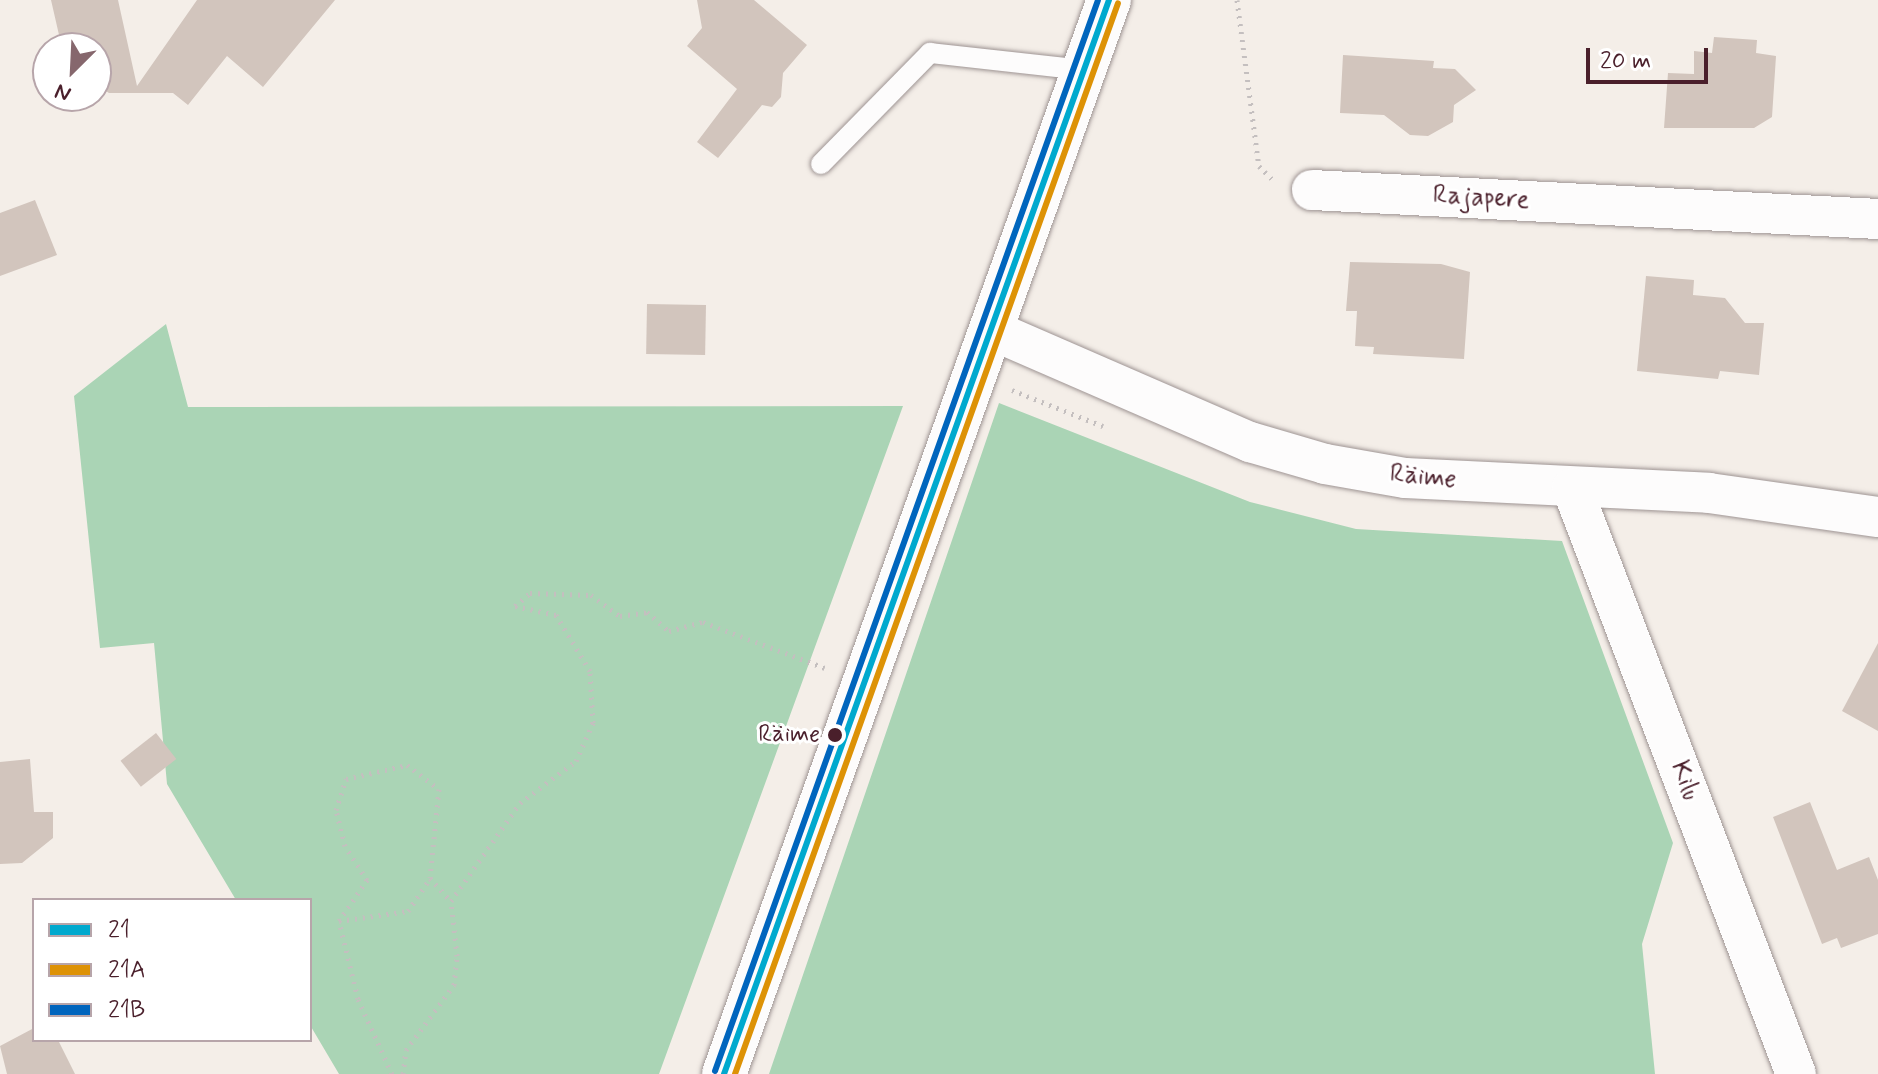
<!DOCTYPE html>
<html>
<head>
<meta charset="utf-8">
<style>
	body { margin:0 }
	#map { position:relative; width:1878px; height:1074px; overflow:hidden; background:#f4eee8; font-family:Mynerve,sans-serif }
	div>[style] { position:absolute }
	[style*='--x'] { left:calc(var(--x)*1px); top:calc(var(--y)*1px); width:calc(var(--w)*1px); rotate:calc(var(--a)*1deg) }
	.forest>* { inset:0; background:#aad4b5 }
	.building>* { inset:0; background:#d2c5bd; transform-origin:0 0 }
	.path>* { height:5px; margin-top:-2.5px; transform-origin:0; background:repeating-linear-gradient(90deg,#c4bfbf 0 2px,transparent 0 8px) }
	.roads { filter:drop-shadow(0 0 2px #9e9493) drop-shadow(0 0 2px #9e9493) }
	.service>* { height:20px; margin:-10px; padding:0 10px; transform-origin:10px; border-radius:10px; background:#fdfcfc }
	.minor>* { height:40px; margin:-20px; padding:0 20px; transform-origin:20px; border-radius:20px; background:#fdfcfc }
	.tertiary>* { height:44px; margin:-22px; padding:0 22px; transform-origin:22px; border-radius:22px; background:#fdfcfc }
	.bus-1>* { height:6px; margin:-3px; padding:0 3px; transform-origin:3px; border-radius:3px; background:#00a9ce }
	.bus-2>* { height:6px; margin:-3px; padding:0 3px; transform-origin:3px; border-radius:3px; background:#dd9206 }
	.bus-3>* { height:6px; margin:-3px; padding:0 3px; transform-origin:3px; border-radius:3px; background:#0065bd }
	.dots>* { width:22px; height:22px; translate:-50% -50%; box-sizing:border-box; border:4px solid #fff; border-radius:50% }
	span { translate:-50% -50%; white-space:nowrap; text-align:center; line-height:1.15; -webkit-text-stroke:6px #fff; paint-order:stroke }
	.bus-label { font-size:24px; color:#4a1f2b }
	.right { translate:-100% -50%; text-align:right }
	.street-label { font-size:26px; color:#4a1f2b }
	.legend { position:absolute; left:32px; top:898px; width:280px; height:144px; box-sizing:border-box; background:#fff; border:2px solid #b7a5aa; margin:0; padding:10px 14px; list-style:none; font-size:24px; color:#4a1f2b }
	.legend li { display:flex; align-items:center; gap:16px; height:40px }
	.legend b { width:40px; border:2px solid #b7a5aa }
	.north { position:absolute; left:32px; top:32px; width:80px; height:80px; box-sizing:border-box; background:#fff; border:2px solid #b7a5aa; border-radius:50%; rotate:204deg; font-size:22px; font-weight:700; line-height:32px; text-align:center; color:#4a1f2b }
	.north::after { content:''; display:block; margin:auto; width:28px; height:36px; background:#86676d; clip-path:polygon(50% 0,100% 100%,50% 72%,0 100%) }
	.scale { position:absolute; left:1586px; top:48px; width:122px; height:36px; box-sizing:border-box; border:4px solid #4a1f2b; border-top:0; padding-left:10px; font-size:24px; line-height:28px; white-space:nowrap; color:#4a1f2b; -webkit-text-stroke:6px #fff; paint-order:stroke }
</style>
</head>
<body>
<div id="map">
	<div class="forest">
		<div style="clip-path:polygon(166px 324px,188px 407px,903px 406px,659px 1074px,339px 1074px,310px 1025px,310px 900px,236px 900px,167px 784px,154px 643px,100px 648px,74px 396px)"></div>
		<div style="clip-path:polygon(999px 403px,1250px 502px,1356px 529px,1562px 541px,1673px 843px,1642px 944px,1655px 1074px,769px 1074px)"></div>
	</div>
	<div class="building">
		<div style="clip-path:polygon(51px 0,118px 0,137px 86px,197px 0,335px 0,263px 87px,227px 56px,188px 105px,173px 93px,109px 93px,96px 85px,96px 48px,62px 48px)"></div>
		<div style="clip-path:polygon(697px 0,754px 0,807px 45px,783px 73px,781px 97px,772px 107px,762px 105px,718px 158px,697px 142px,737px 89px,687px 46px,702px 28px)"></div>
		<div style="clip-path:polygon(1714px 37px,1757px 40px,1756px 53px,1776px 56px,1772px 117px,1754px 128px,1664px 128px,1668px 73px,1694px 74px,1694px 51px,1712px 53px)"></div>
		<div style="clip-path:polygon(1343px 55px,1434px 61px,1433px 68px,1455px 69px,1476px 90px,1454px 105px,1453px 122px,1428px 136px,1410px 135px,1384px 115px,1340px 113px)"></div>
		<div style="clip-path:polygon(35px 200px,57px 255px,0 276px,0 213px)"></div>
		<div style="clip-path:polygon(1350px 262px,1441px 264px,1470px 272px,1464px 359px,1373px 354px,1374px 347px,1355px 346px,1357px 311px,1346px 311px)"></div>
		<div style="clip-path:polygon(1646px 276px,1694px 280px,1693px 295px,1725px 298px,1745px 323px,1764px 323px,1759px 375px,1720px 371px,1718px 379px,1637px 371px)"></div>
		<div style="left:647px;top:304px;width:59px;height:50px;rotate:1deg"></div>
		<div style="clip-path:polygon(1878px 643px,1878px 731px,1842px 711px)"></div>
		<div style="left:156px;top:733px;width:33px;height:45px;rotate:52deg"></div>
		<div style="clip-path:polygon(30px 759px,34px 812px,53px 812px,53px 838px,22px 863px,0 864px,0 762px)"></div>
		<div style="clip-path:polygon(1810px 802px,1837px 870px,1869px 857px,1878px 880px,1878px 934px,1841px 948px,1837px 938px,1822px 944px,1773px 817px)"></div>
		<div style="clip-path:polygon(34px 1028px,34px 1040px,58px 1040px,75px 1074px,7px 1074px,0 1046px)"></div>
	</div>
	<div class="path">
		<div style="--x:1237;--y:0;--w:167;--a:82.5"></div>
		<div style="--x:1259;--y:166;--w:23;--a:45"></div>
		<div style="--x:1012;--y:390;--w:98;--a:21.6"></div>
		<div style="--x:339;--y:921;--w:70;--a:-8.2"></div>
		<div style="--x:408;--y:911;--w:40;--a:-56"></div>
		<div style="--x:392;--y:1074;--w:82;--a:-114.4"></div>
		<div style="--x:358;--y:999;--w:80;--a:-103.7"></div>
		<div style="--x:339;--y:921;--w:50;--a:-55.7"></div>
		<div style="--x:367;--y:880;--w:40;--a:-122.9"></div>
		<div style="--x:345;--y:846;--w:37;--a:-104"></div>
		<div style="--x:336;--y:810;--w:33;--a:-72"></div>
		<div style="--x:346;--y:779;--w:63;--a:-12.9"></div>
		<div style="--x:407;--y:765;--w:40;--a:37"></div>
		<div style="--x:439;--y:789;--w:89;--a:95.8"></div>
		<div style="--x:430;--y:878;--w:31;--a:48"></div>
		<div style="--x:451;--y:901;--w:120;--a:-54.9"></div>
		<div style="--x:520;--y:803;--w:70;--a:-36.9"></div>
		<div style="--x:576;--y:761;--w:42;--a:-65.9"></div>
		<div style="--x:593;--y:723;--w:52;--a:-93.3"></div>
		<div style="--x:590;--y:671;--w:66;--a:-121.3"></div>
		<div style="--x:556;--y:615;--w:42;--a:-167.6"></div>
		<div style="--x:515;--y:606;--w:20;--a:-41"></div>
		<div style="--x:530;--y:593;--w:61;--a:1.9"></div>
		<div style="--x:591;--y:595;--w:36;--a:36"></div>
		<div style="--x:620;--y:616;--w:27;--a:-8"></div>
		<div style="--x:647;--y:612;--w:29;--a:41"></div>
		<div style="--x:669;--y:631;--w:35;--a:-15"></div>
		<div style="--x:703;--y:622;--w:130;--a:20.7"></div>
		<div style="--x:403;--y:1074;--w:24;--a:-83"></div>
		<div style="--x:406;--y:1050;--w:81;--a:-53.6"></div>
		<div style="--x:454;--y:985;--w:29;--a:-84"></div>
		<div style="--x:457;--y:956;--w:55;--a:-96.2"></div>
	</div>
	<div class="roads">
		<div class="service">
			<div style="--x:821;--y:164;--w:156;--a:-45.5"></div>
			<div style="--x:930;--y:53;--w:156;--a:6.3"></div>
		</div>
		<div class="minor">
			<div style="--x:1312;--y:190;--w:567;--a:2.93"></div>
			<div style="--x:992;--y:330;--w:281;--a:23.5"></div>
			<div style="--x:1250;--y:442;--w:78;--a:16.3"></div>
			<div style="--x:1325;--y:464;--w:81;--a:9.9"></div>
			<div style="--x:1405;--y:478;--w:304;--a:2.8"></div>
			<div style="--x:1709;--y:493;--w:171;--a:8.1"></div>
			<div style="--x:1572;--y:488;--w:627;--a:69.08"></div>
		</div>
		<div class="tertiary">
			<div style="--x:724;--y:1074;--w:1141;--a:-70.28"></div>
		</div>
	</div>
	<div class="bus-1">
		<div style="--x:724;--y:1074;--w:1141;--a:-70.28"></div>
	</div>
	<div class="bus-2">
		<div style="--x:735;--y:1074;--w:1137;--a:-70.32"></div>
	</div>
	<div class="bus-3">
		<div style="--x:715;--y:1071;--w:1137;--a:-70.32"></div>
	</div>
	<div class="dots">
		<div style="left:835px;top:735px;background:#4a1f2b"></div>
	</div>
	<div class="bus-label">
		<span class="right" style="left:820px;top:735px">Räime</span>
	</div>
	<div class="street-label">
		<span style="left:1481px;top:199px;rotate:3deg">Rajapere</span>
		<span style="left:1423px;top:478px;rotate:5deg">Räime</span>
		<span style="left:1684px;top:781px;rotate:69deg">Kilu</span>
	</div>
	<ul class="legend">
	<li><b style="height:10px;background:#00a9ce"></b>21</li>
	<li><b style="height:10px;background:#dd9206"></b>21A</li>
	<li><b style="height:10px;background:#0065bd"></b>21B</li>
	</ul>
	<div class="north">N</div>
	<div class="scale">20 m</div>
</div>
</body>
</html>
